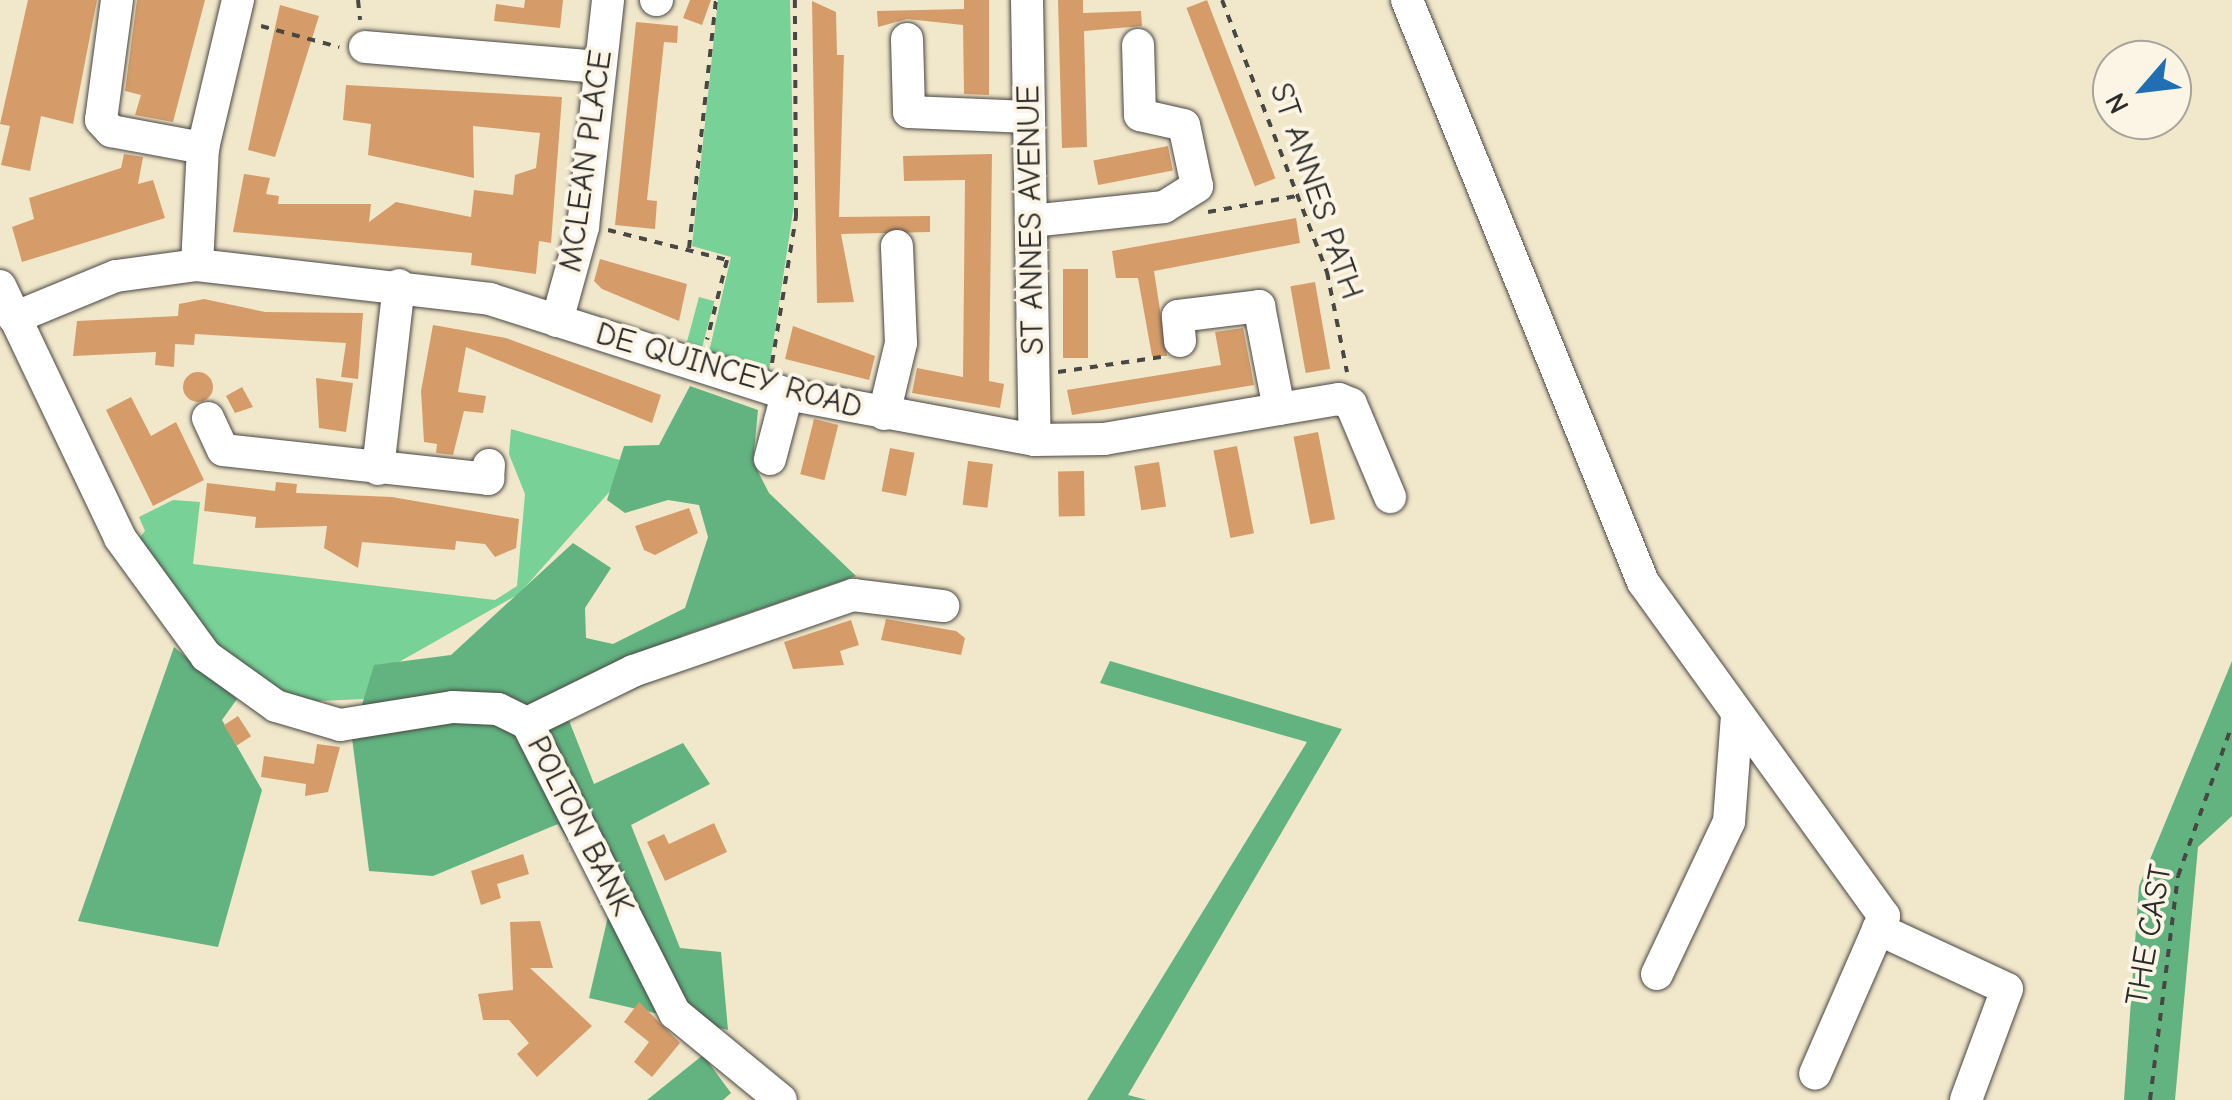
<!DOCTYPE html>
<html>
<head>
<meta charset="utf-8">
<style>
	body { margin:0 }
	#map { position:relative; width:2232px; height:1100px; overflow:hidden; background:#f1e7cb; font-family:"Comic Neue",sans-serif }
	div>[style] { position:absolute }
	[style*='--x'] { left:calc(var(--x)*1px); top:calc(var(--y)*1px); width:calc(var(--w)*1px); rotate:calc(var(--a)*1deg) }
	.green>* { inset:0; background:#78d197; transform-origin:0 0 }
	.forest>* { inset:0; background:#62b380 }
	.building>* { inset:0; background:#d59c6a; transform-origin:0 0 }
	.round { border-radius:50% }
	.path>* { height:4px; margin-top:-2px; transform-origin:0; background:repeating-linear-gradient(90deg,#494743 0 8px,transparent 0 16px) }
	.roads { filter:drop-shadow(0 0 2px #494743) drop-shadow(0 0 2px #494743) }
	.minor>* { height:32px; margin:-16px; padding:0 16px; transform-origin:16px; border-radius:16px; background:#fff }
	span { translate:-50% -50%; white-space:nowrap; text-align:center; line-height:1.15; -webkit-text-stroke:8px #fcf5e5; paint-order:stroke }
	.street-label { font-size:32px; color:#2b2b2b }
	.north { position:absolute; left:2092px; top:40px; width:100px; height:100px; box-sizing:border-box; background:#fcf5e5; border:2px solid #a8a49b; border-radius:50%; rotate:242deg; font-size:28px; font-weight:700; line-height:40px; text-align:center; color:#2b2b2b }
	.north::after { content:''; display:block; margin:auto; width:35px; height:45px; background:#1f6fb2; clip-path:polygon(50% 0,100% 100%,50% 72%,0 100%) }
</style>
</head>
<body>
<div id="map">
	<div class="green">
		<div style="clip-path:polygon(718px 0,790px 0,794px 205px,769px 370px,709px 352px,731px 257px,692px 246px)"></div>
		<div style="left:699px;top:297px;width:16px;height:49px;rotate:15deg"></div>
		<div style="clip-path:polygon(511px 429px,634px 464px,519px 594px,399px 662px,364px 699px,297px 702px,230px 660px,136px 542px,145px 531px,139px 517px,173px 500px,200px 502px,193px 564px,495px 600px,517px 586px,525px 494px,509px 454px)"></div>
	</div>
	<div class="forest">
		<div style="clip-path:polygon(690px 386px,758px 410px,753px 462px,769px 493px,856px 576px,682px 636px,669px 674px,568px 718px,594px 784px,683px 743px,710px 784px,631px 825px,680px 948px,721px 952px,728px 1030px,589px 998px,610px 908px,558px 824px,433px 876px,369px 871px,352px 738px,374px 665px,451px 655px,573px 543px,611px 568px,585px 608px,586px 638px,613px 644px,685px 608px,708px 537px,699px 505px,668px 500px,625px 513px,607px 500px,624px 446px,659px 445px)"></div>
		<div style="clip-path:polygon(174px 647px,237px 699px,222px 720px,262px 790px,218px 947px,78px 921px)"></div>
		<div style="clip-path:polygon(1110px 661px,1342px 729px,1128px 1095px,1147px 1100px,1087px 1100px,1307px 742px,1100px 683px)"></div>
		<div style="clip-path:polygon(2232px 661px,2232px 816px,2198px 847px,2175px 1100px,2124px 1100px,2139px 886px)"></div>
		<div style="clip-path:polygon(703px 1055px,731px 1093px,723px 1100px,647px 1100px)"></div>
	</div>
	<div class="building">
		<div style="clip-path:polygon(28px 0,97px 0,73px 124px,41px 116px,30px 171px,1px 165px,10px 126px,0 124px)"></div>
		<div style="clip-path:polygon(137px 0,205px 0,173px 122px,135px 115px,141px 95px,125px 91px)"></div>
		<div style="clip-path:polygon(525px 0,563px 0,560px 28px,494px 21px,496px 4px,524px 8px)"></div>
		<div style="clip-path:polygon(690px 0,711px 0,702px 25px,683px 18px)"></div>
		<div style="clip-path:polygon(964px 0,989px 0,989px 95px,964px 94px,963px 25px,907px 19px,878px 27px,877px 11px,964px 9px)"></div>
		<div style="clip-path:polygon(1058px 0,1083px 0,1083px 13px,1141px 11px,1142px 26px,1084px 31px,1087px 147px,1062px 148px)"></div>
		<div style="left:1207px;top:0;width:191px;height:22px;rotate:69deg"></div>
		<div style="clip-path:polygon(812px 1px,836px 12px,837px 55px,844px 55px,839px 217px,930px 216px,930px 232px,841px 234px,854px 302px,817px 303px)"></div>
		<div style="clip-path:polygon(280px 5px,319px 16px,275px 157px,248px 150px)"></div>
		<div style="clip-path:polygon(636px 22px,678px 26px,677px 43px,664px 42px,647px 200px,657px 201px,655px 229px,615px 225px)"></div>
		<div style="clip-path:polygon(346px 85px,562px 97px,551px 243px,539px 241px,536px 274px,471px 265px,472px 253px,233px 232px,244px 174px,270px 178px,266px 194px,279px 196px,278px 204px,371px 204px,369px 222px,396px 202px,471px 217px,474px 190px,513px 195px,515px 175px,536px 168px,540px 133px,473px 126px,474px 178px,368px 155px,371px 124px,343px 120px)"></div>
		<div style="left:1168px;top:146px;width:25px;height:76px;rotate:79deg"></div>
		<div style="clip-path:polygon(124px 154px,143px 157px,138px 184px,153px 180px,165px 218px,22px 262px,12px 227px,34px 219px,29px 198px,121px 168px)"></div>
		<div style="clip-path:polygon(992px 154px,989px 381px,1004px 384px,1000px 408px,912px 393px,917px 368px,963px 377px,965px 180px,904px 181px,903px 156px)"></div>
		<div style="clip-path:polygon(1296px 218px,1300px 243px,1154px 271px,1167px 356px,1152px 356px,1138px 278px,1116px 278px,1112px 251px)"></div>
		<div style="clip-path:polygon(600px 259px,687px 284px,679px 321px,602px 289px,594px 281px)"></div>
		<div style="left:1063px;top:269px;width:25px;height:89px"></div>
		<div style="left:1315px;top:282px;width:88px;height:25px;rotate:80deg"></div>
		<div style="clip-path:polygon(204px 299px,265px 312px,363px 313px,358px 379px,341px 377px,346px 343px,195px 334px,194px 345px,175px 344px,174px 367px,155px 365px,156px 352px,73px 356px,77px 321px,178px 316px,179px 304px)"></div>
		<div style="clip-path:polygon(433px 325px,506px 338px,661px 395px,652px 423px,466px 347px,458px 392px,486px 396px,483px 413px,464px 411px,453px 455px,436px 453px,437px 444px,424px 442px,421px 391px)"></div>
		<div style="clip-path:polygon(793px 326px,875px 356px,869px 380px,785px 359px)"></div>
		<div style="clip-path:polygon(1243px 328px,1254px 385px,1072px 415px,1067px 390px,1221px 365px,1215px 332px)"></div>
		<div class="round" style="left:183px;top:372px;width:30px;height:30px"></div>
		<div style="clip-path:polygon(316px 378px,353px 383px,346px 432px,319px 428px)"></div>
		<div style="clip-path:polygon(242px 387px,253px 407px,235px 413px,226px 396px)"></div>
		<div style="clip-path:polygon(131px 397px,151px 436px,176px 422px,204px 480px,153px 506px,106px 410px)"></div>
		<div style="left:814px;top:419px;width:25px;height:57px;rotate:14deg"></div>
		<div style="left:1318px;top:432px;width:89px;height:25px;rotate:79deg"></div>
		<div style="left:1237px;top:446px;width:89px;height:24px;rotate:79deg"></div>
		<div style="left:890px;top:448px;width:25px;height:44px;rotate:11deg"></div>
		<div style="left:968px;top:461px;width:25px;height:44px;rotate:7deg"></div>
		<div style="left:1159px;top:462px;width:45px;height:25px;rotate:81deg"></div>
		<div style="left:1084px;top:471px;width:45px;height:26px;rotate:89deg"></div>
		<div style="clip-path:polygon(276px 482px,297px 484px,296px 493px,392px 497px,519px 519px,516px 548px,495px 557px,485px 544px,456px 541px,455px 550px,362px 542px,358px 568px,324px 548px,327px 526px,255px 528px,256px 517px,204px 511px,207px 483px,275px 491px)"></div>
		<div style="clip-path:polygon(689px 508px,698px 533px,655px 555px,644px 550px,635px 526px)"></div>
		<div style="clip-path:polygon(886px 619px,956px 631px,965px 638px,961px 655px,881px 640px)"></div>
		<div style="clip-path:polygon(851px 620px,859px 645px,840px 651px,844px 665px,793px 669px,784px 642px)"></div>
		<div style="left:238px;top:716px;width:24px;height:17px;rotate:57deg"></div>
		<div style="clip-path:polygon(317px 744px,340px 747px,328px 792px,305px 796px,306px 784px,261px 777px,264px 756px,314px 764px)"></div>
		<div style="clip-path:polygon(714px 823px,727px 852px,665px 881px,647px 842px,664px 834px,669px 844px)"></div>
		<div style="clip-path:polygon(523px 854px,529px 874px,497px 884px,501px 898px,481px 905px,471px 871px)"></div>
		<div style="clip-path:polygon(540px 921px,553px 968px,530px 968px,592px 1026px,537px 1077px,517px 1054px,529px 1043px,509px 1020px,483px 1020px,478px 994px,513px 990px,510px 922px)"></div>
		<div style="clip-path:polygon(639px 1002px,680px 1043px,652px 1077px,634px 1062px,649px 1042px,624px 1022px)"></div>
	</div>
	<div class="path">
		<div style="--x:358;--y:0;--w:20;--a:84"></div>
		<div style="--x:1222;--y:0;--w:292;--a:68.9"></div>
		<div style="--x:1327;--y:272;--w:102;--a:78.7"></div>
		<div style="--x:261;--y:26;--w:81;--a:15.1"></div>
		<div style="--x:1208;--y:212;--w:90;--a:-10.2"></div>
		<div style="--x:608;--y:230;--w:123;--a:14.1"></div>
		<div style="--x:727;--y:260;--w:82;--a:104"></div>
		<div style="--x:689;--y:248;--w:249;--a:-83.8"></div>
		<div style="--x:772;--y:363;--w:149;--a:-80.7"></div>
		<div style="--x:796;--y:216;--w:216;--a:-90.3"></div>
		<div style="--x:1058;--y:372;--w:104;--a:-8.3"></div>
		<div style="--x:2150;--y:1100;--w:226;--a:-82.9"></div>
		<div style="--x:2178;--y:876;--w:160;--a:-70.3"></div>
	</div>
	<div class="roads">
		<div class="minor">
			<div style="--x:117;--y:0;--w:121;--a:97.6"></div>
			<div style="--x:101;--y:120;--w:15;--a:48"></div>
			<div style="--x:111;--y:131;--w:94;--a:10.5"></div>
			<div style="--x:656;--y:0;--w:1;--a:0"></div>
			<div style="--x:1027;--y:0;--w:440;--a:89"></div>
			<div style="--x:1407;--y:0;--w:628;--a:67.93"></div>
			<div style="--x:1643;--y:582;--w:412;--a:54.2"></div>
			<div style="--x:1884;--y:916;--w:172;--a:113.6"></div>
			<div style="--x:907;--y:39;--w:73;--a:88.4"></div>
			<div style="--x:909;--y:112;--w:120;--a:2.4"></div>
			<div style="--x:365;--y:47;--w:236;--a:4.9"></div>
			<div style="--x:1031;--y:221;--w:134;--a:-6"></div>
			<div style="--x:1164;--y:207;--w:39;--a:-32"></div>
			<div style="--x:1197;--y:186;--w:62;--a:-102"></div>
			<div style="--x:1184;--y:125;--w:45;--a:-167.2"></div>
			<div style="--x:1140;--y:115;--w:70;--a:-91.6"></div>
			<div style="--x:197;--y:265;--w:117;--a:-87.1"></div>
			<div style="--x:203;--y:148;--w:152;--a:-76.7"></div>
			<div style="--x:0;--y:286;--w:279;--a:64.5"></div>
			<div style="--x:120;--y:538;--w:146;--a:53.9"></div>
			<div style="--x:206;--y:656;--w:86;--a:35.5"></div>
			<div style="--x:276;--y:706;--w:67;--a:16.5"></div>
			<div style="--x:340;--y:725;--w:114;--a:-9.1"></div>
			<div style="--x:453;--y:707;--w:45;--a:2.5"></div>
			<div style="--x:498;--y:709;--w:32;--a:26"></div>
			<div style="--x:527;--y:723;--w:326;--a:63"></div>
			<div style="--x:675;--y:1013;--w:137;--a:39.4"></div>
			<div style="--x:14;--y:318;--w:110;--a:-22.4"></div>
			<div style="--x:116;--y:276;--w:82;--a:-7.7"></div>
			<div style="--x:197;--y:265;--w:295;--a:6.6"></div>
			<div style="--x:490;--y:299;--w:312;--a:17.7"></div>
			<div style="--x:787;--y:394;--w:252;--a:10.5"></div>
			<div style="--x:1035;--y:440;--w:69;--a:-0.8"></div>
			<div style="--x:1104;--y:439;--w:238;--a:-9.7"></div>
			<div style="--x:1339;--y:399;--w:13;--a:23"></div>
			<div style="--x:1351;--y:404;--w:101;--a:67.2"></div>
			<div style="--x:557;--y:321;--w:98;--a:-74.5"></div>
			<div style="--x:583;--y:227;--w:228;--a:-83.7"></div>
			<div style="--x:1180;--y:341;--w:25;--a:-95"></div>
			<div style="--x:1178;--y:316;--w:82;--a:-7"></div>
			<div style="--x:1259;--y:306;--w:105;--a:79"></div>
			<div style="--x:884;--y:414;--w:73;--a:-76.5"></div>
			<div style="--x:901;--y:343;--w:97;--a:-92.4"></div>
			<div style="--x:208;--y:418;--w:35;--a:65"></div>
			<div style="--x:223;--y:450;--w:267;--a:6.2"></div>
			<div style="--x:488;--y:479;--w:14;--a:-86"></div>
			<div style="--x:770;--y:459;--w:67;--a:-75.3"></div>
			<div style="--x:378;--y:469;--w:185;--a:-83.5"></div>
			<div style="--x:527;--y:723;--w:118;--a:-26.1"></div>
			<div style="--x:633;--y:671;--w:233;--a:-19.1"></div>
			<div style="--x:853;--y:595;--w:91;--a:7"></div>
			<div style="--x:1878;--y:929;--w:142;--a:24.9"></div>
			<div style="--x:2007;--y:989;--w:118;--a:110.3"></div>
			<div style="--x:1657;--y:974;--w:168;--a:-64.7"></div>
			<div style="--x:1729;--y:822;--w:107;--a:-85.7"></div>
		</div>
	</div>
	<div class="street-label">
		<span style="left:586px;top:161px;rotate:-82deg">MCLEAN PLACE</span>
		<span style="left:1316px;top:191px;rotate:71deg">ST ANNES PATH</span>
		<span style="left:1031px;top:220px;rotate:-91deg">ST ANNES AVENUE</span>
		<span style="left:729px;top:371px;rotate:16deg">DE QUINCEY ROAD</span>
		<span style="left:580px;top:826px;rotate:63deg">POLTON BANK</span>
		<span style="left:2149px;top:935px;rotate:-80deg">THE CAST</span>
	</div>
	<div class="north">N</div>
</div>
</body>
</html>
